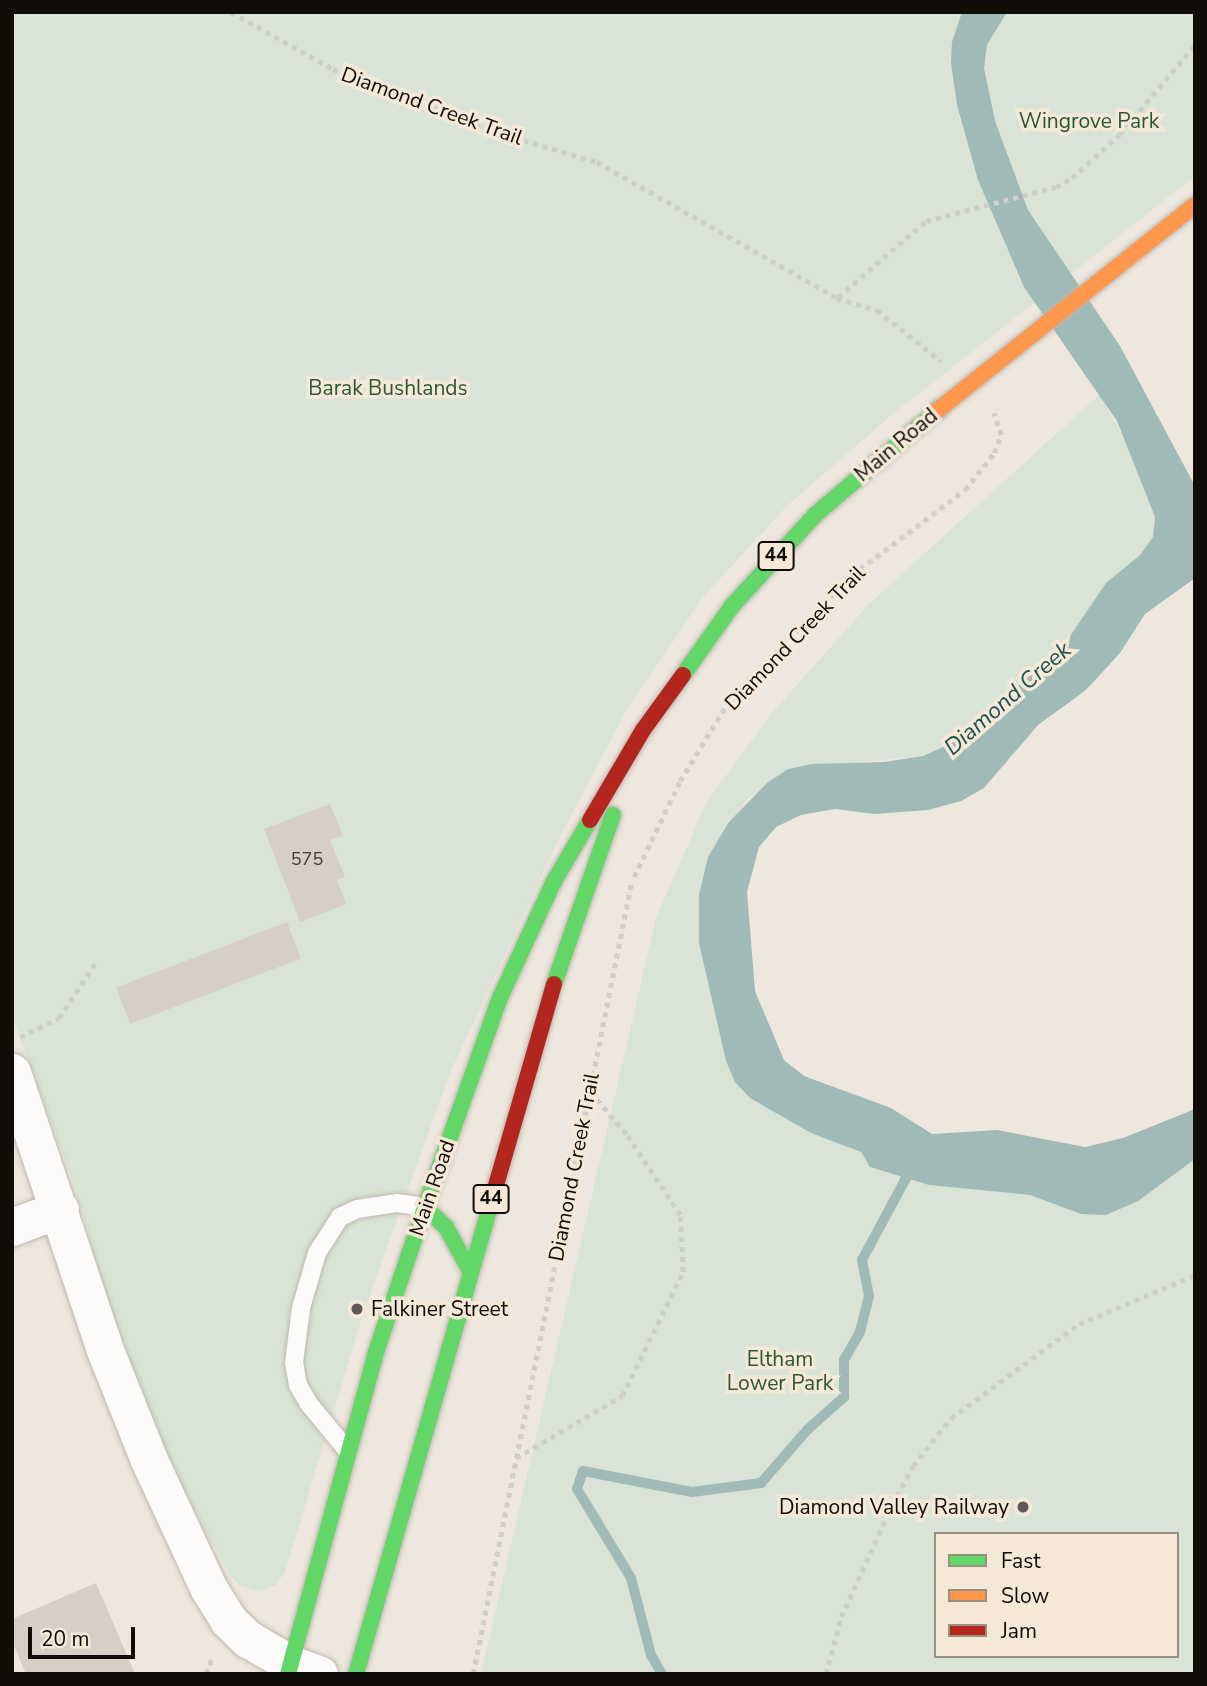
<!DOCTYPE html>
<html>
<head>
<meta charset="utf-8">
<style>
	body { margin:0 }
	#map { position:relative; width:1207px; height:1686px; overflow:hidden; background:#eee7de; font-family:"Nunito Sans",sans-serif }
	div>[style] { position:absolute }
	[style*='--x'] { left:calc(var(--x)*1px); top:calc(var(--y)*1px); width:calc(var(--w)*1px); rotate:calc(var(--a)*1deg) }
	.green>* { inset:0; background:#d9e4d6 }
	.water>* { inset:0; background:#a0bab8 }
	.stream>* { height:10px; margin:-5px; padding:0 5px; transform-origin:5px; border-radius:5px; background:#a0bab8 }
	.building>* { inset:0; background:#d6cfc6; transform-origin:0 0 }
	.path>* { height:4.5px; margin-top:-2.25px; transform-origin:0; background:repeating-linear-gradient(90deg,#cfcecb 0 5px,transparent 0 10px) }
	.roads { filter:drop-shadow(0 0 2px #bdb8b1) drop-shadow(0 0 2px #bdb8b1) }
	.lane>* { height:18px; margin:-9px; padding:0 9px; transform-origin:9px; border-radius:9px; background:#fcfbfa }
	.street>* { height:37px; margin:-18.5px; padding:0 18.5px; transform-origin:18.5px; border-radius:18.5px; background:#fcfbfa }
	.fast>* { height:16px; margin:-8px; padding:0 8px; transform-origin:8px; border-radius:8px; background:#63d668 }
	.jam>* { height:16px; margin:-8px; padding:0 8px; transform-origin:8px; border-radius:8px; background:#b3261e }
	.bridges { filter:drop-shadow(0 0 2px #bdb8b1) drop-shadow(0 0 2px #bdb8b1) }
	.slow-bridge>* { height:16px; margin:-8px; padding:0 8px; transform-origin:8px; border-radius:8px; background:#ff974d }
	.dots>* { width:19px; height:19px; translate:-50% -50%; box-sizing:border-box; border:4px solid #f5e8d7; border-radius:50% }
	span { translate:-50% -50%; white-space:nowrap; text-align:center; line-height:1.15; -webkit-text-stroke:7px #f5e8d7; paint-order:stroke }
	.number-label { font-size:18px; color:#423d37 }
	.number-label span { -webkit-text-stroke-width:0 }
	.shield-label span { padding:2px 5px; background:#f5e8d7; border:2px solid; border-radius:5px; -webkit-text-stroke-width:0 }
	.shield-label { font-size:19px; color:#100c07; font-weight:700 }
	.street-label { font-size:21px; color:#100c07 }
	.park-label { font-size:21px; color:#285738 }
	.poi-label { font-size:21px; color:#100c07 }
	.left { translate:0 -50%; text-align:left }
	.right { translate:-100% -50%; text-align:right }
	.water-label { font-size:23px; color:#185254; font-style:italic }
	.frame { position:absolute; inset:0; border:14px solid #100c07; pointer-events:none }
	.legend { position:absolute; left:934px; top:1532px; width:245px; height:126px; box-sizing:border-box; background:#f5e8d7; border:2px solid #999084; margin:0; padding:9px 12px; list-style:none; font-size:21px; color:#100c07 }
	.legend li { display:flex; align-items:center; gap:14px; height:35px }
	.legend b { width:35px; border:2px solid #999084 }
	.scale { position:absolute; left:28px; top:1627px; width:107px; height:32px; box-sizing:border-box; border:4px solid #100c07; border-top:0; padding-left:9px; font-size:21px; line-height:24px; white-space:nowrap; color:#100c07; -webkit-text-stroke:5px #f5e8d7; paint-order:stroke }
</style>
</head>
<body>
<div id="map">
	<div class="green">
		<div style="clip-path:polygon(12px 12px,1195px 12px,1195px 176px,888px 418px,788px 505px,704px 596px,626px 711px,558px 841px,450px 1073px,363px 1314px,285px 1572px,276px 1585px,259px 1592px,239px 1585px,230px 1575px,168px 1461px,115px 1323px,72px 1178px,12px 1016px)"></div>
		<div style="clip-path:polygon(evenodd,1099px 395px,1132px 452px,1155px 518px,1153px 537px,1140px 555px,1106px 583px,1062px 648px,952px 743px,923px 756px,788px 769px,746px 801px,708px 857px,720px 1031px,726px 1061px,750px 1098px,811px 1133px,841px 1142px,929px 1185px,1030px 1195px,1081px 1214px,1195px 1159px,1195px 1674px,481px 1674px,656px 918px,706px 803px,771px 714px,870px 603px,1099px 395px,936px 1534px,1177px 1534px,1177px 1656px,936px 1656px,936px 1534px)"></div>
	</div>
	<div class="water">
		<div style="clip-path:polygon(962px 12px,1007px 12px,987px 45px,984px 68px,995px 121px,1028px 210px,1120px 346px,1195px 486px,1195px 578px,1145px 614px,1120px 653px,1086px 690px,1038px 725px,984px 788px,961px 801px,928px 810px,874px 814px,835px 809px,801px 815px,776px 827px,759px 847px,747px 892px,755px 991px,784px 1060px,804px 1076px,891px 1108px,932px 1134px,997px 1130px,1085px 1147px,1123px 1138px,1195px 1109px,1195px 1159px,1138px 1201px,1106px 1215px,1081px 1214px,1030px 1195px,929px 1185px,870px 1167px,861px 1152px,811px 1133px,750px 1098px,735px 1082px,726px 1061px,699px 943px,699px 895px,708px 857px,729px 822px,767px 783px,788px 769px,812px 764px,884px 762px,923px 756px,952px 743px,1062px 648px,1106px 583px,1140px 555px,1153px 537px,1155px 517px,1117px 421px,1024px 287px,978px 180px,957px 105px,951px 63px,952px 42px)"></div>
	</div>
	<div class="stream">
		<div style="--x:662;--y:1674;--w:22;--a:-120"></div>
		<div style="--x:651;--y:1655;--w:80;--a:-104.6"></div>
		<div style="--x:631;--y:1578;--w:104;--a:-121.2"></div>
		<div style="--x:577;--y:1489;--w:19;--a:-72"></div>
		<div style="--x:583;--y:1471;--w:111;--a:10.9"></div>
		<div style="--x:692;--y:1492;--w:70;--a:-7.4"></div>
		<div style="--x:761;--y:1483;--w:70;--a:-49"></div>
		<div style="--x:807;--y:1430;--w:50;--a:-41.7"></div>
		<div style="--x:844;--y:1397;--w:37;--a:-90"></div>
		<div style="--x:844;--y:1360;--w:32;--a:-60"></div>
		<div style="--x:860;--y:1332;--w:37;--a:-76"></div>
		<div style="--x:869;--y:1296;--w:37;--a:-101"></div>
		<div style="--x:862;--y:1260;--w:106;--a:-61.7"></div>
	</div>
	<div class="building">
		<div style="clip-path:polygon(330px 804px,343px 836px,330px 840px,345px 877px,337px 880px,346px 904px,300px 922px,264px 829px)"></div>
		<div style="left:287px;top:922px;width:39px;height:183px;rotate:69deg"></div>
		<div style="clip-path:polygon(96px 1583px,135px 1674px,26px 1674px,12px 1641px,12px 1619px)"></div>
	</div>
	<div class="path">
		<div style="--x:231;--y:12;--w:117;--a:29.2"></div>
		<div style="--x:333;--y:69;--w:59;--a:16.9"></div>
		<div style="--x:389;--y:86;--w:85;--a:25.7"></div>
		<div style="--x:466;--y:123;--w:137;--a:16.6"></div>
		<div style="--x:597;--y:162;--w:276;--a:29.5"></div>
		<div style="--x:837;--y:298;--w:42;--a:16.7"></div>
		<div style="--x:877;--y:310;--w:82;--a:38.6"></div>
		<div style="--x:838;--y:297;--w:116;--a:-40.8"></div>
		<div style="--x:926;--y:221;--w:134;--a:-14.7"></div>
		<div style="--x:1056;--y:187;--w:18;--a:-29"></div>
		<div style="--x:1072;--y:178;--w:65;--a:-42.5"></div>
		<div style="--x:1120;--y:134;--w:116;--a:-49.9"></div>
		<div style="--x:634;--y:877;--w:106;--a:-64.4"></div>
		<div style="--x:680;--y:781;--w:100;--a:-58.5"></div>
		<div style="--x:732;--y:696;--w:170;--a:-45.2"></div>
		<div style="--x:852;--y:575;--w:141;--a:-37"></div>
		<div style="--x:965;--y:490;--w:47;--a:-51.9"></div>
		<div style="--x:994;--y:453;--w:19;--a:-69"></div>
		<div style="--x:1001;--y:435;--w:23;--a:-108"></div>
		<div style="--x:20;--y:1037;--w:43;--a:-26"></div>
		<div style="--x:59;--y:1018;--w:67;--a:-56.5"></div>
		<div style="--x:516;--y:1458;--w:123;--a:-30.3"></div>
		<div style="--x:622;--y:1396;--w:138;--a:-63.8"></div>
		<div style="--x:683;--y:1272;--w:57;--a:-93"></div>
		<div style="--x:680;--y:1215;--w:97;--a:-123.7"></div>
		<div style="--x:626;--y:1134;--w:55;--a:-130.6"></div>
		<div style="--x:206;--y:1674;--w:20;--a:-70"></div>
		<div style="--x:473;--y:1674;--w:805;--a:-78.68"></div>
		<div style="--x:826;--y:1674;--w:59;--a:-75.3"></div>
		<div style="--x:841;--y:1617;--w:123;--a:-65.5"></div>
		<div style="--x:892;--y:1505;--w:44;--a:-61.7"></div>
		<div style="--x:913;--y:1466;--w:61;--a:-51.6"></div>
		<div style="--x:951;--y:1418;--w:159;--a:-36.3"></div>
		<div style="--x:1079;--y:1324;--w:126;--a:-22.9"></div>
	</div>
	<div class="roads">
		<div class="lane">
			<div style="--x:347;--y:1450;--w:60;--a:-129.6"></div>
			<div style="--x:309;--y:1404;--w:22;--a:-120"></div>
			<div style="--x:298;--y:1385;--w:22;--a:-100"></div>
			<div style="--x:294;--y:1363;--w:55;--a:-82.7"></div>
			<div style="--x:301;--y:1308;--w:57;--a:-73.8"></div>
			<div style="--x:317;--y:1253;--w:43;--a:-57.4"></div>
			<div style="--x:340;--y:1217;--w:19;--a:-25"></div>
			<div style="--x:357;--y:1209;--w:40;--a:-8.5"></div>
			<div style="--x:397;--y:1203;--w:28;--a:8"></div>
		</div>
		<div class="street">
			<div style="--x:12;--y:1072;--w:293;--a:71.5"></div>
			<div style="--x:105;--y:1350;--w:118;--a:68.2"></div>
			<div style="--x:149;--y:1460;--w:142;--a:65.1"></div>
			<div style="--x:209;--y:1589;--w:36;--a:58"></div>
			<div style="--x:228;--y:1620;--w:28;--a:44"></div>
			<div style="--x:248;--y:1639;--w:50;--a:30.2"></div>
			<div style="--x:291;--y:1664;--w:30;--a:20"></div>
			<div style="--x:12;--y:1227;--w:51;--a:-20.6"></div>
		</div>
		<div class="fast">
			<div style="--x:683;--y:675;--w:85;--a:-54.6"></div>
			<div style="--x:732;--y:606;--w:123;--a:-47.6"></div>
			<div style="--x:815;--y:515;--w:162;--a:-40.5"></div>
			<div style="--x:554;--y:984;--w:179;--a:-70.8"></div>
			<div style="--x:425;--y:1207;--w:29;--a:44"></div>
			<div style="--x:446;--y:1227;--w:50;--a:61.4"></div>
			<div style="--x:288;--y:1674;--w:331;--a:-74.7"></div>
			<div style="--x:375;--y:1355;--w:156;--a:-71.3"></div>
			<div style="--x:425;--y:1207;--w:220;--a:-70.3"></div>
			<div style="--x:499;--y:1000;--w:129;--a:-65.2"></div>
			<div style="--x:553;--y:883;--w:73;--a:-59.6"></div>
			<div style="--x:356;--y:1674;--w:487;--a:-74"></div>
		</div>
		<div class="jam">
			<div style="--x:590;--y:820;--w:104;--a:-59.5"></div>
			<div style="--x:643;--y:730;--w:68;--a:-54"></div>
			<div style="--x:490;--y:1206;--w:231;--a:-73.9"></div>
		</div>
	</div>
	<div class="bridges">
		<div class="slow-bridge">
			<div style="--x:938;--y:410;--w:329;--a:-38.6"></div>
		</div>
	</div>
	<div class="dots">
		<div style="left:357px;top:1309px;background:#5e5952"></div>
		<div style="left:1023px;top:1507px;background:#5e5952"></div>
	</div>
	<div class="number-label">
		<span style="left:307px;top:859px">575</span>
	</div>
	<div class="shield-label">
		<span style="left:776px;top:556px">44</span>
		<span style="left:491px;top:1199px">44</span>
	</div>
	<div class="street-label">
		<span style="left:432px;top:106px;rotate:20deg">Diamond Creek Trail</span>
		<span style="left:896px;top:445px;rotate:-40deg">Main Road</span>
		<span style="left:795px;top:638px;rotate:-46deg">Diamond Creek Trail</span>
		<span style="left:574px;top:1167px;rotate:-79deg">Diamond Creek Trail</span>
		<span style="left:432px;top:1188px;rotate:-71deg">Main Road</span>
	</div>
	<div class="park-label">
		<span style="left:1089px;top:121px">Wingrove Park</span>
		<span style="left:388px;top:388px">Barak Bushlands</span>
		<span style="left:780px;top:1371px">Eltham<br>Lower Park</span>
	</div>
	<div class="poi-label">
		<span class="left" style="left:371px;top:1309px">Falkiner Street</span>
		<span class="right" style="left:1009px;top:1507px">Diamond Valley Railway</span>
	</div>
	<div class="water-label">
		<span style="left:1008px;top:699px;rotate:-41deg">Diamond Creek</span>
	</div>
	<div class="frame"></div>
	<ul class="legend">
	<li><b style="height:9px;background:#63d668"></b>Fast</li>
	<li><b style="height:9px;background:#ff974d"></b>Slow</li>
	<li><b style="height:9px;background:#b3261e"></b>Jam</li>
	</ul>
	<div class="scale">20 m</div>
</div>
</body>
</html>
